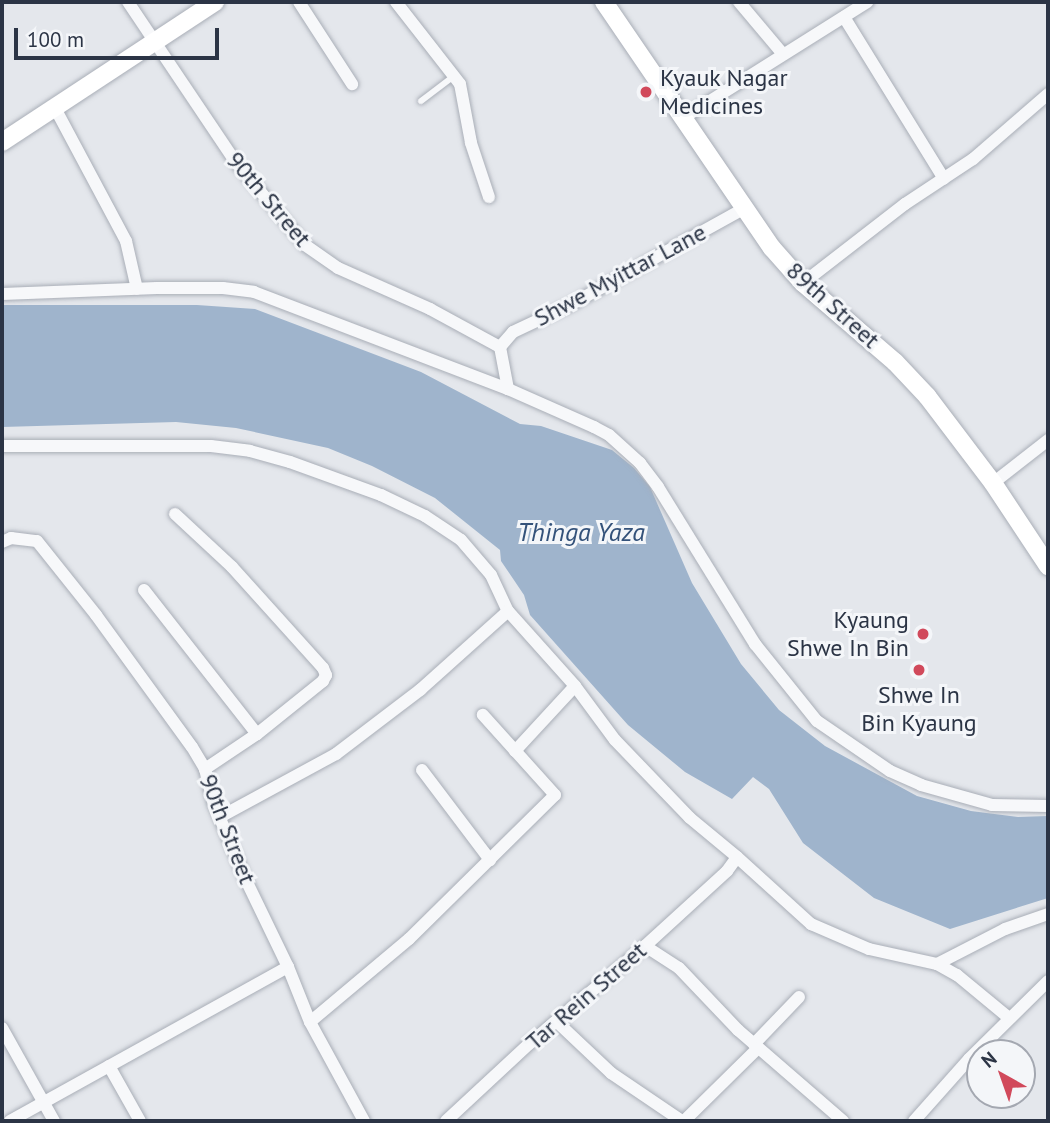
<!DOCTYPE html>
<html>
<head>
<meta charset="utf-8">
<style>
	body { margin:0 }
	#map { position:relative; width:1050px; height:1123px; overflow:hidden; background:#e4e7ec; font-family:"PT Sans",sans-serif }
	div>[style] { position:absolute }
	[style*='--x'] { left:calc(var(--x)*1px); top:calc(var(--y)*1px); width:calc(var(--w)*1px); rotate:calc(var(--a)*1deg) }
	.water>* { inset:0; background:#9fb4cc }
	.roads { filter:drop-shadow(0 0 2px #a9aeb7) drop-shadow(0 0 2px #a9aeb7) }
	.lane>* { height:6px; margin:-3px; padding:0 3px; transform-origin:3px; border-radius:3px; background:#f7f8fa }
	.street>* { height:12px; margin:-6px; padding:0 6px; transform-origin:6px; border-radius:6px; background:#f7f8fa }
	.secondary>* { height:18px; margin:-9px; padding:0 9px; transform-origin:9px; border-radius:9px; background:#fff }
	.dots>* { width:19px; height:19px; translate:-50% -50%; box-sizing:border-box; border:4px solid #f4f6f9; border-radius:50% }
	span { translate:-50% -50%; white-space:nowrap; text-align:center; line-height:1.15; -webkit-text-stroke:6px #f4f6f9; paint-order:stroke }
	.poi-label { font-size:24px; color:#2b3445 }
	.left { translate:0 -50%; text-align:left }
	.right { translate:-100% -50%; text-align:right }
	.street-label { font-size:24px; color:#2b3445 }
	.water-label { font-size:26px; color:#34527a; font-style:italic }
	.frame { position:absolute; inset:0; border:4px solid #2b3445; pointer-events:none }
	.north { position:absolute; left:966px; top:1039px; width:70px; height:70px; box-sizing:border-box; background:#f4f6f9; border:2px solid #a4a8b1; border-radius:50%; rotate:320deg; font-size:19px; font-weight:700; line-height:28px; text-align:center; color:#2b3445 }
	.north::after { content:''; display:block; margin:auto; width:24px; height:32px; background:#d1495b; clip-path:polygon(50% 0,100% 100%,50% 72%,0 100%) }
	.scale { position:absolute; left:14px; top:28px; width:205px; height:32px; box-sizing:border-box; border:4px solid #2b3445; border-top:0; padding-left:9px; font-size:21px; line-height:24px; white-space:nowrap; color:#2b3445; -webkit-text-stroke:5px #f4f6f9; paint-order:stroke }
</style>
</head>
<body>
<div id="map">
	<div class="water">
		<div style="clip-path:polygon(2px 305px,197px 305px,255px 309px,421px 372px,520px 424px,541px 426px,612px 450px,634px 468px,650px 487px,692px 583px,741px 664px,779px 710px,825px 746px,917px 796px,971px 811px,1018px 817px,1048px 816px,1048px 898px,950px 929px,874px 898px,803px 843px,769px 789px,753px 777px,732px 799px,685px 772px,628px 725px,530px 615px,524px 595px,501px 561px,500px 550px,435px 498px,372px 466px,328px 448px,236px 428px,176px 422px,2px 427px)"></div>
	</div>
	<div class="roads">
		<div class="lane">
			<div style="--x:421;--y:101;--w:41;--a:-37.1"></div>
		</div>
		<div class="street">
			<div style="--x:128;--y:2;--w:190;--a:56.1"></div>
			<div style="--x:234;--y:160;--w:111;--a:50.1"></div>
			<div style="--x:305;--y:245;--w:40;--a:34.9"></div>
			<div style="--x:338;--y:268;--w:101;--a:24"></div>
			<div style="--x:430;--y:309;--w:80;--a:28.5"></div>
			<div style="--x:299;--y:2;--w:98;--a:57.1"></div>
			<div style="--x:396;--y:2;--w:104;--a:52"></div>
			<div style="--x:460;--y:84;--w:60;--a:79.4"></div>
			<div style="--x:471;--y:143;--w:57;--a:71.6"></div>
			<div style="--x:739;--y:2;--w:68;--a:49.8"></div>
			<div style="--x:844;--y:17;--w:190;--a:58.3"></div>
			<div style="--x:55;--y:108;--w:151;--a:61.9"></div>
			<div style="--x:126;--y:241;--w:49;--a:77.1"></div>
			<div style="--x:683;--y:118;--w:218;--a:-32.2"></div>
			<div style="--x:803;--y:283;--w:129;--a:-37.8"></div>
			<div style="--x:905;--y:204;--w:82;--a:-33.5"></div>
			<div style="--x:973;--y:159;--w:99;--a:-40.9"></div>
			<div style="--x:2;--y:294;--w:155;--a:-2.2"></div>
			<div style="--x:157;--y:288;--w:66;--a:0"></div>
			<div style="--x:223;--y:288;--w:31;--a:7"></div>
			<div style="--x:254;--y:292;--w:272;--a:20.9"></div>
			<div style="--x:508;--y:389;--w:94;--a:23.8"></div>
			<div style="--x:594;--y:427;--w:17;--a:28"></div>
			<div style="--x:609;--y:435;--w:42;--a:42.1"></div>
			<div style="--x:640;--y:463;--w:30;--a:53"></div>
			<div style="--x:658;--y:487;--w:185;--a:58.3"></div>
			<div style="--x:755;--y:644;--w:99;--a:51.2"></div>
			<div style="--x:817;--y:721;--w:88;--a:34.4"></div>
			<div style="--x:890;--y:771;--w:34;--a:24"></div>
			<div style="--x:921;--y:785;--w:74;--a:15.7"></div>
			<div style="--x:992;--y:805;--w:56;--a:1"></div>
			<div style="--x:500;--y:347;--w:20;--a:-49"></div>
			<div style="--x:513;--y:332;--w:63;--a:-25.3"></div>
			<div style="--x:570;--y:305;--w:200;--a:-29"></div>
			<div style="--x:500;--y:347;--w:43;--a:79.2"></div>
			<div style="--x:2;--y:446;--w:209;--a:0"></div>
			<div style="--x:211;--y:446;--w:39;--a:7"></div>
			<div style="--x:250;--y:451;--w:41;--a:15.4"></div>
			<div style="--x:290;--y:462;--w:97;--a:19.9"></div>
			<div style="--x:381;--y:495;--w:49;--a:25.5"></div>
			<div style="--x:425;--y:516;--w:43;--a:33.7"></div>
			<div style="--x:461;--y:540;--w:46;--a:49.4"></div>
			<div style="--x:491;--y:575;--w:40;--a:65"></div>
			<div style="--x:508;--y:611;--w:101;--a:48.2"></div>
			<div style="--x:575;--y:686;--w:67;--a:53.5"></div>
			<div style="--x:615;--y:740;--w:108;--a:46.1"></div>
			<div style="--x:690;--y:818;--w:61;--a:39.7"></div>
			<div style="--x:993;--y:483;--w:70;--a:-38"></div>
			<div style="--x:175;--y:514;--w:78;--a:42.9"></div>
			<div style="--x:232;--y:567;--w:136;--a:48"></div>
			<div style="--x:323;--y:668;--w:8;--a:67"></div>
			<div style="--x:326;--y:675;--w:7;--a:117"></div>
			<div style="--x:323;--y:681;--w:85;--a:141.2"></div>
			<div style="--x:257;--y:734;--w:63;--a:146.1"></div>
			<div style="--x:2;--y:542;--w:10;--a:-24"></div>
			<div style="--x:11;--y:538;--w:26;--a:7"></div>
			<div style="--x:37;--y:541;--w:95;--a:51.4"></div>
			<div style="--x:96;--y:615;--w:163;--a:54"></div>
			<div style="--x:192;--y:747;--w:26;--a:59"></div>
			<div style="--x:205;--y:769;--w:36;--a:76"></div>
			<div style="--x:214;--y:804;--w:80;--a:67.3"></div>
			<div style="--x:245;--y:878;--w:99;--a:64.2"></div>
			<div style="--x:288;--y:967;--w:59;--a:68.2"></div>
			<div style="--x:310;--y:1022;--w:113;--a:61.4"></div>
			<div style="--x:144;--y:590;--w:183;--a:51.9"></div>
			<div style="--x:515;--y:751;--w:88;--a:-47.3"></div>
			<div style="--x:422;--y:770;--w:113;--a:52.9"></div>
			<div style="--x:220;--y:817;--w:132;--a:-28.5"></div>
			<div style="--x:336;--y:754;--w:106;--a:-37.3"></div>
			<div style="--x:420;--y:690;--w:118;--a:-41.9"></div>
			<div style="--x:645;--y:946;--w:40;--a:32.9"></div>
			<div style="--x:679;--y:968;--w:86;--a:46.4"></div>
			<div style="--x:738;--y:1030;--w:139;--a:40.9"></div>
			<div style="--x:937;--y:964;--w:76;--a:-27.2"></div>
			<div style="--x:1005;--y:929;--w:46;--a:-19.2"></div>
			<div style="--x:556;--y:1021;--w:76;--a:43.4"></div>
			<div style="--x:611;--y:1073;--w:86;--a:34.1"></div>
			<div style="--x:310;--y:1022;--w:129;--a:-40"></div>
			<div style="--x:409;--y:939;--w:205;--a:-44.6"></div>
			<div style="--x:555;--y:795;--w:108;--a:-132"></div>
			<div style="--x:2;--y:1028;--w:107;--a:60.8"></div>
			<div style="--x:754;--y:1044;--w:65;--a:-46.2"></div>
			<div style="--x:109;--y:1066;--w:63;--a:60.6"></div>
			<div style="--x:10;--y:1121;--w:318;--a:-29"></div>
			<div style="--x:446;--y:1121;--w:113;--a:-42.9"></div>
			<div style="--x:529;--y:1044;--w:152;--a:-40.2"></div>
			<div style="--x:645;--y:946;--w:111;--a:-42.4"></div>
			<div style="--x:727;--y:871;--w:17;--a:-54"></div>
			<div style="--x:737;--y:857;--w:100;--a:42.2"></div>
			<div style="--x:811;--y:924;--w:63;--a:23.3"></div>
			<div style="--x:869;--y:949;--w:70;--a:12.4"></div>
			<div style="--x:937;--y:964;--w:23;--a:29"></div>
			<div style="--x:957;--y:975;--w:67;--a:39.6"></div>
			<div style="--x:684;--y:1121;--w:104;--a:-44.6"></div>
			<div style="--x:914;--y:1121;--w:83;--a:-48.4"></div>
			<div style="--x:969;--y:1059;--w:111;--a:-44.6"></div>
		</div>
		<div class="secondary">
			<div style="--x:604;--y:2;--w:298;--a:55.7"></div>
			<div style="--x:772;--y:248;--w:47;--a:48.5"></div>
			<div style="--x:803;--y:283;--w:121;--a:40.7"></div>
			<div style="--x:895;--y:362;--w:47;--a:46.7"></div>
			<div style="--x:927;--y:396;--w:109;--a:52.8"></div>
			<div style="--x:993;--y:483;--w:100;--a:56.5"></div>
			<div style="--x:2;--y:142;--w:255;--a:-33.3"></div>
		</div>
	</div>
	<div class="dots">
		<div style="left:646px;top:92px;background:#d1495b"></div>
		<div style="left:923px;top:634px;background:#d1495b"></div>
		<div style="left:919px;top:670px;background:#d1495b"></div>
	</div>
	<div class="poi-label">
		<span class="left" style="left:660px;top:92px">Kyauk Nagar<br>Medicines</span>
		<span class="right" style="left:909px;top:634px">Kyaung<br>Shwe In Bin</span>
		<span style="left:919px;top:709px">Shwe In<br>Bin Kyaung</span>
	</div>
	<div class="street-label">
		<span style="left:269px;top:199px;rotate:50deg">90th Street</span>
		<span style="left:620px;top:275px;rotate:-28deg">Shwe Myittar Lane</span>
		<span style="left:833px;top:305px;rotate:42deg">89th Street</span>
		<span style="left:228px;top:829px;rotate:69deg">90th Street</span>
		<span style="left:586px;top:996px;rotate:-41deg">Tar Rein Street</span>
	</div>
	<div class="water-label">
		<span style="left:581px;top:532px">Thinga Yaza</span>
	</div>
	<div class="frame"></div>
	<div class="north">N</div>
	<div class="scale">100 m</div>
</div>
</body>
</html>
